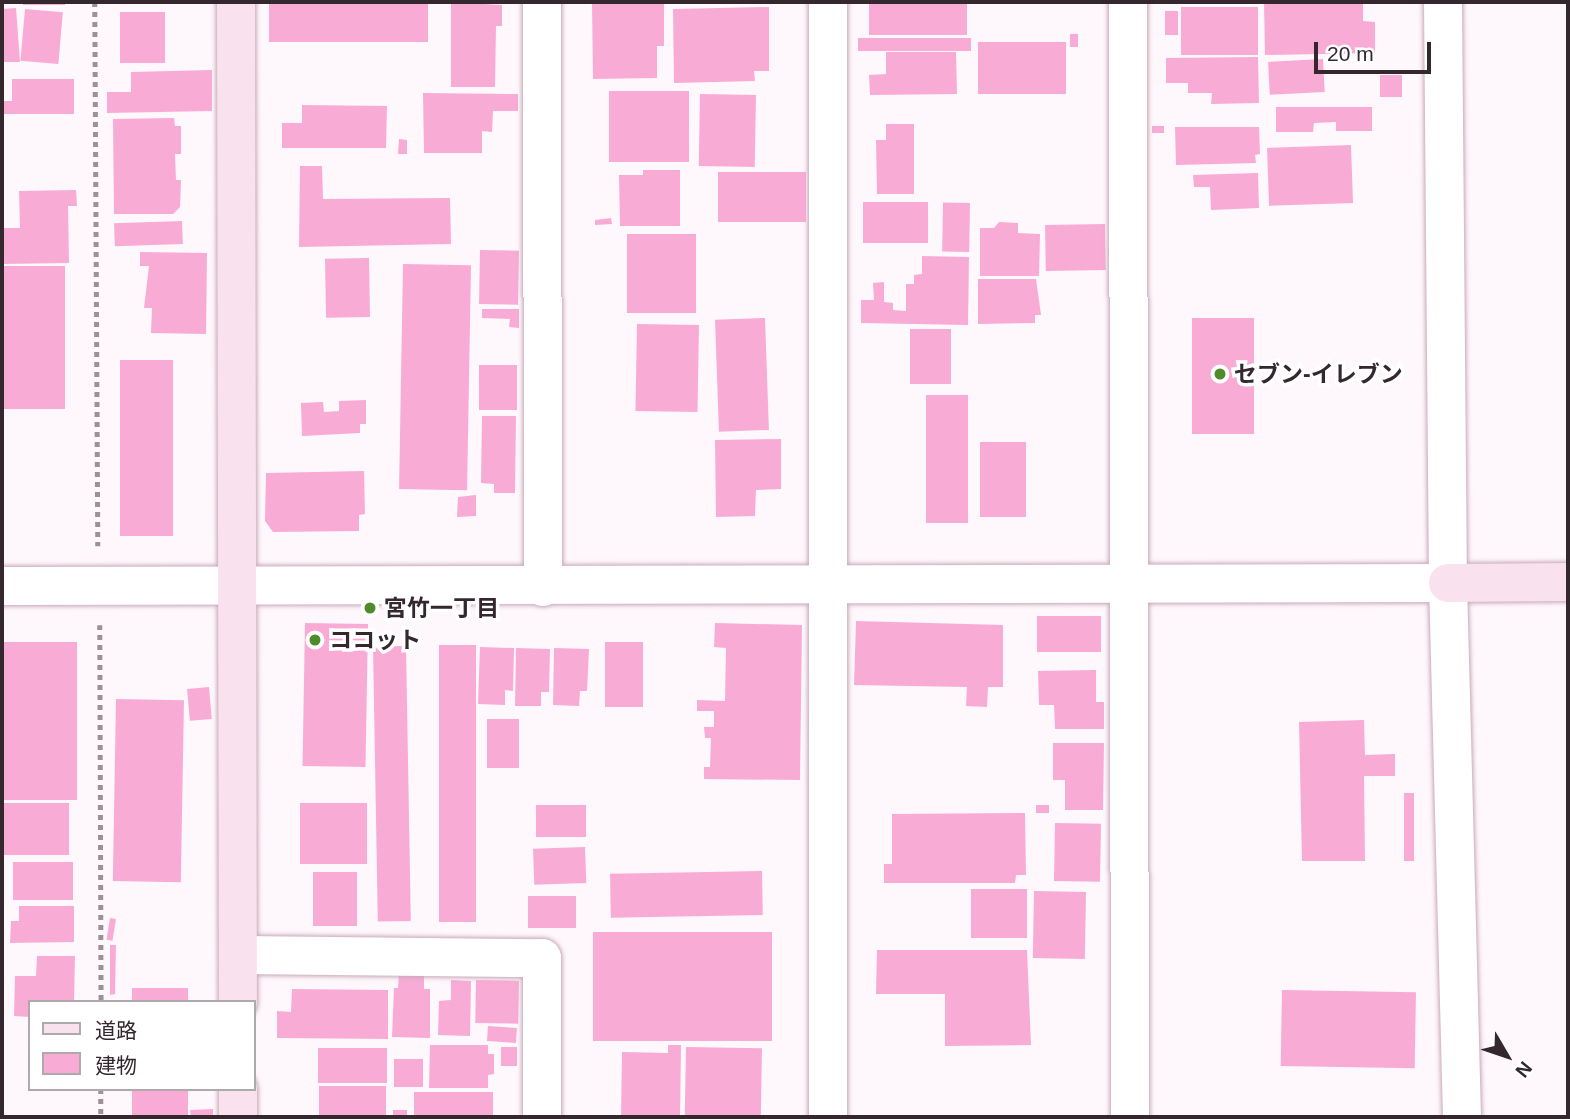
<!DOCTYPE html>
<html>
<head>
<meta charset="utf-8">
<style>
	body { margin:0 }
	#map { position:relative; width:1570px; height:1119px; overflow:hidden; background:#fef7fb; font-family:Arial,"Noto Sans JP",sans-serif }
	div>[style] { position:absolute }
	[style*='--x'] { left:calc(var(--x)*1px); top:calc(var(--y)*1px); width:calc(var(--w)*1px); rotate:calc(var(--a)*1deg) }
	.building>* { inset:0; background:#f8acd5; transform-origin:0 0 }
	.path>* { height:4.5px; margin-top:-2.25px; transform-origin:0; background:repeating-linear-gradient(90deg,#9b9197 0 5px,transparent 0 10px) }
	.roads { filter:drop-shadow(0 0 2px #c9a9ba) drop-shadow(0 0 2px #c9a9ba) }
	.street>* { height:38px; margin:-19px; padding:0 19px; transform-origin:19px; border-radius:19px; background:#fff }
	.secondary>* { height:38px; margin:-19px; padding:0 19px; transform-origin:19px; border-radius:19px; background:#f9e1ee }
	.dots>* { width:19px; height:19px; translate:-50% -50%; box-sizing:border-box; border:4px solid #fff; border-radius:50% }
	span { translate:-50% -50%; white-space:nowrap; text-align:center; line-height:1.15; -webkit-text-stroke:7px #fff; paint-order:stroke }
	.poi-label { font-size:23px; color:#34272e; font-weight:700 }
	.left { translate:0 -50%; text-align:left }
	.frame { position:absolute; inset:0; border:4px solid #34272e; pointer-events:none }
	.legend { position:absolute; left:28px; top:1000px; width:228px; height:91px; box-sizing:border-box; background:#fff; border:2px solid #aea9ab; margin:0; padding:9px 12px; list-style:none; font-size:21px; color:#34272e }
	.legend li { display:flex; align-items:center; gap:14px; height:35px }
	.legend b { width:35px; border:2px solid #aea9ab }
	.north { position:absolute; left:1472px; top:1021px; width:70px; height:70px; -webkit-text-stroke:5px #fff; paint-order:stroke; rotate:129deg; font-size:19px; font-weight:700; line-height:28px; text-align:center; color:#34272e }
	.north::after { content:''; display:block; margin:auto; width:24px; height:32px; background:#34272e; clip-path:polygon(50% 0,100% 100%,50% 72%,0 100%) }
	.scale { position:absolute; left:1314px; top:42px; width:117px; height:32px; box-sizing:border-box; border:4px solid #34272e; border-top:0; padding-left:9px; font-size:21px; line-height:24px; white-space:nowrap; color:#34272e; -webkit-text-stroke:5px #fff; paint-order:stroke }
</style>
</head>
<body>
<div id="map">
	<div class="building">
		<div style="left:23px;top:2px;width:42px;height:3px"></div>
		<div style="left:269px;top:2px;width:159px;height:40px"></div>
		<div style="clip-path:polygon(451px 2px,502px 5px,502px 26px,496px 26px,495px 87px,451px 87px)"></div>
		<div style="clip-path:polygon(592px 2px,664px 2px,664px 46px,657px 46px,657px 78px,593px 79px)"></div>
		<div style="left:869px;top:2px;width:98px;height:33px"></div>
		<div style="clip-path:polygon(1264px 2px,1363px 2px,1363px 21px,1375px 22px,1375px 53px,1265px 55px)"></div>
		<div style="clip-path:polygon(769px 7px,769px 71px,754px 71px,755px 81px,674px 83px,673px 9px)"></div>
		<div style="left:1181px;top:7px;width:77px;height:48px"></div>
		<div style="clip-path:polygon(16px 8px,20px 62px,2px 62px,2px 9px)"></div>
		<div style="left:25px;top:9px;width:38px;height:52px;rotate:5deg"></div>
		<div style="left:1178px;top:11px;width:24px;height:13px;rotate:90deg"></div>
		<div style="left:120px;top:12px;width:45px;height:51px"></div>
		<div style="left:1070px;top:34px;width:8px;height:13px"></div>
		<div style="left:858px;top:38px;width:113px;height:13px"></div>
		<div style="left:1066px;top:42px;width:52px;height:88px;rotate:90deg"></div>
		<div style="clip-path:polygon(886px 52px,956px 52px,957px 94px,870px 95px,869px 75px,886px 74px)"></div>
		<div style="clip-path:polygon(1258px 57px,1259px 103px,1211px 104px,1212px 93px,1188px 93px,1188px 83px,1166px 83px,1166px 58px)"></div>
		<div style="left:1323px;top:59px;width:33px;height:55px;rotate:87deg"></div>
		<div style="clip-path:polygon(212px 70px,212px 111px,107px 113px,107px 92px,131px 92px,131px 72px)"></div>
		<div style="left:1402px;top:75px;width:22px;height:22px;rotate:90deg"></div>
		<div style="clip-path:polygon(12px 79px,74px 79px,74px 114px,4px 114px,4px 101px,12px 101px)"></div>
		<div style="left:609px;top:91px;width:80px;height:71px"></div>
		<div style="clip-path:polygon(423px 93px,518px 94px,518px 111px,493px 111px,492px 132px,482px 131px,482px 153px,424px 153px)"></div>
		<div style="left:700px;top:94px;width:56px;height:72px;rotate:1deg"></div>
		<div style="clip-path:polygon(302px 105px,387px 106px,386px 148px,282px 148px,282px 123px,302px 123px)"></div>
		<div style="clip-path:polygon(1276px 107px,1372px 107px,1372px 131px,1336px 131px,1336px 122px,1314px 123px,1313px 132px,1276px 132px)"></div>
		<div style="clip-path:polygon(174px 118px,175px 126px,181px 126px,181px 154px,175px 154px,176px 180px,181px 180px,180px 207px,173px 214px,114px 214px,113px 119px)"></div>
		<div style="clip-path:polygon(886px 124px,914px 124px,914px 194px,877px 194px,876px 140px,886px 140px)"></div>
		<div style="left:1152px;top:126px;width:12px;height:7px"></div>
		<div style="clip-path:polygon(1175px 127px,1259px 127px,1260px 154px,1255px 155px,1256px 163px,1176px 165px)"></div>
		<div style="clip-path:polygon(399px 139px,407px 140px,407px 154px,398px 154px)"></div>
		<div style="left:1351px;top:145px;width:58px;height:84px;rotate:88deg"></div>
		<div style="clip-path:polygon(300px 166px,322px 166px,323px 199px,450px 198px,451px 244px,299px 247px)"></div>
		<div style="clip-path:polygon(643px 170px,680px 170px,680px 226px,620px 226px,619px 175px,643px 175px)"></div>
		<div style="left:718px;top:172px;width:88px;height:50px"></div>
		<div style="clip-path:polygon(1258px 173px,1259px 208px,1211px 210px,1210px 187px,1194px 187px,1193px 175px)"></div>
		<div style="clip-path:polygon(76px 190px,77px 206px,68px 206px,69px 263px,2px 264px,2px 228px,20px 228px,19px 191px)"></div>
		<div style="left:928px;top:202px;width:41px;height:65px;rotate:90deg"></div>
		<div style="left:970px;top:203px;width:49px;height:27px;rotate:91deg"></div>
		<div style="clip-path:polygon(611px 218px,612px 224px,595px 225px,595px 220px)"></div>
		<div style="left:182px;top:221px;width:23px;height:68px;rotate:88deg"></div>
		<div style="clip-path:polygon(999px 222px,1018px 223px,1018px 233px,1040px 234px,1039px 276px,980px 276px,980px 228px,994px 228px)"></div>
		<div style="left:1105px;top:224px;width:46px;height:60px;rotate:89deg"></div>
		<div style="left:696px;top:234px;width:79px;height:69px;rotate:90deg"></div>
		<div style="left:480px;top:250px;width:39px;height:54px;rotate:1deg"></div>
		<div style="clip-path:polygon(140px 252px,207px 253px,206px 334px,151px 333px,152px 308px,144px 308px,149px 266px,140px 266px)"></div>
		<div style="clip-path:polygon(922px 256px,969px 257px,968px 325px,861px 323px,861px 300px,874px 300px,873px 283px,884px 282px,884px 302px,893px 303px,893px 310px,906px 311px,906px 284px,914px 284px,914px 275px,922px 274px)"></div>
		<div style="left:369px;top:258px;width:59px;height:44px;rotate:89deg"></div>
		<div style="left:403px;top:264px;width:68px;height:225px;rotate:1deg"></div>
		<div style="left:2px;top:266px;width:63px;height:143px"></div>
		<div style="clip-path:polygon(978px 279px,1036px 279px,1041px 315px,1035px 315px,1035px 323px,978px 324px)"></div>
		<div style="clip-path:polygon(482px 309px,519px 309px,519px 328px,509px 327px,510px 319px,482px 318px)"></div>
		<div style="left:765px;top:318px;width:112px;height:50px;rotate:88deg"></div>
		<div style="left:1192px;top:318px;width:62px;height:116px"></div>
		<div style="left:637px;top:324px;width:62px;height:87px;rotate:1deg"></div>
		<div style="left:910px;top:329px;width:41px;height:55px"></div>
		<div style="left:120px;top:360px;width:53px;height:176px"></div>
		<div style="left:479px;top:365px;width:38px;height:45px"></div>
		<div style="left:926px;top:395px;width:42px;height:128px"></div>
		<div style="clip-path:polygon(366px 400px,366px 424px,360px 424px,360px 433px,302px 436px,301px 403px,323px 402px,324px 412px,339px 411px,339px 401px)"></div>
		<div style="clip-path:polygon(482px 416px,516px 416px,515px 493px,494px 493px,494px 484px,481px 483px)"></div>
		<div style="clip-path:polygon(781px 439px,781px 489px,756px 490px,755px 516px,716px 517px,715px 440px)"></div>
		<div style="left:980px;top:442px;width:46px;height:75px"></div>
		<div style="clip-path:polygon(364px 471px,365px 514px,359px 515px,359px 531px,273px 532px,265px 521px,266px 473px)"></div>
		<div style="clip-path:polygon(476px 495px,476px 516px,457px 517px,458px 497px)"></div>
		<div style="left:1101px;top:616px;width:36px;height:64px;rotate:90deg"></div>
		<div style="clip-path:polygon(856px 621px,1003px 625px,1003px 687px,988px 687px,987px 707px,966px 706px,967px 687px,854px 685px)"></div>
		<div style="left:305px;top:623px;width:63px;height:143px;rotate:1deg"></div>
		<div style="clip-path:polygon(715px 623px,802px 625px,800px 780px,704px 779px,704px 767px,710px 767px,711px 738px,705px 738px,704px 727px,714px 727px,714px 711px,697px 711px,697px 700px,725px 701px,726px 648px,714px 647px)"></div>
		<div style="left:4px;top:642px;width:73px;height:158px"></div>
		<div style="left:643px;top:642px;width:65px;height:38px;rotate:90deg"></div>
		<div style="left:439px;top:645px;width:37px;height:277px"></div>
		<div style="left:406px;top:646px;width:275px;height:33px;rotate:89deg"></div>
		<div style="clip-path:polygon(480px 647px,514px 648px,513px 691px,505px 690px,505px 705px,478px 704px)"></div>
		<div style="clip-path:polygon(516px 648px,550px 649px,549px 692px,541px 692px,541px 706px,515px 706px)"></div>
		<div style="clip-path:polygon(554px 648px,589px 649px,587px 691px,580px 691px,579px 706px,553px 705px)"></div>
		<div style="clip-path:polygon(1096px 670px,1096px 702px,1104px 702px,1104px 729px,1055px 729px,1054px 705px,1039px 705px,1038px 671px)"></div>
		<div style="left:209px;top:687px;width:32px;height:22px;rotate:85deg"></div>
		<div style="left:116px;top:699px;width:68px;height:182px;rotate:1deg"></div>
		<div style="left:487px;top:719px;width:32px;height:49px"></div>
		<div style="clip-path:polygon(1364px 720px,1365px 755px,1395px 754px,1395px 776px,1364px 776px,1365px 861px,1302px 861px,1299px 722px)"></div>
		<div style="clip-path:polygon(1053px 743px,1104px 743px,1103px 810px,1065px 810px,1065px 780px,1053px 780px)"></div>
		<div style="left:1404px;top:793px;width:10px;height:68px"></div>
		<div style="left:3px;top:803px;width:66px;height:52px"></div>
		<div style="left:300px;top:803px;width:67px;height:61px"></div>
		<div style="left:536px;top:805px;width:50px;height:32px"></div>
		<div style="left:1036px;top:805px;width:13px;height:8px"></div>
		<div style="clip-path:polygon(1025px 813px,1026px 875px,1016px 875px,1015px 883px,884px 883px,884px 864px,892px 864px,892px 814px)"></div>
		<div style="left:1055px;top:823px;width:46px;height:58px;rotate:1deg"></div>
		<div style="left:585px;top:847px;width:36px;height:52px;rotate:88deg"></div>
		<div style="left:13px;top:862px;width:60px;height:38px"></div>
		<div style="left:762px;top:871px;width:44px;height:152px;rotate:89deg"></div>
		<div style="left:357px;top:872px;width:54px;height:44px;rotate:90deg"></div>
		<div style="left:971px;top:889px;width:56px;height:49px"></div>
		<div style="left:1034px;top:891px;width:52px;height:67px;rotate:1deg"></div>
		<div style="left:576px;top:896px;width:32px;height:48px;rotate:90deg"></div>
		<div style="clip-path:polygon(19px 906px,74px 906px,74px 942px,10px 943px,11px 921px,19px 921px)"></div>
		<div style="left:110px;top:918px;width:6px;height:22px;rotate:9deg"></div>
		<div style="left:772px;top:932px;width:109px;height:179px;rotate:90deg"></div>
		<div style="clip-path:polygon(110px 945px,116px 945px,115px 994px,110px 995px)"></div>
		<div style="clip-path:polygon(877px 950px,1027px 950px,1031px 1045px,945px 1046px,945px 994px,876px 994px)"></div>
		<div style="clip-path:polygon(37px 956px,75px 956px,74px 1002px,30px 1002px,30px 1017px,14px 1016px,15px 976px,36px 976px)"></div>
		<div style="clip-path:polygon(399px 971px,424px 972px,424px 989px,430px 989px,430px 1038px,392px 1037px,394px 988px,398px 988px)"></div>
		<div style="clip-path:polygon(451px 980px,471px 981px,470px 1036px,438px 1035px,439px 1001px,451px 1000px)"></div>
		<div style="left:476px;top:980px;width:43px;height:43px;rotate:1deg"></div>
		<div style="left:188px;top:988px;width:14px;height:56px;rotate:90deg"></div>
		<div style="clip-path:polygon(292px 989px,388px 990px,388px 1039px,277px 1038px,277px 1011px,291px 1012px)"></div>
		<div style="left:1282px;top:990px;width:134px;height:76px;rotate:1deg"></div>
		<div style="left:488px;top:1026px;width:29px;height:15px;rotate:4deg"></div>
		<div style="clip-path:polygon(430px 1045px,488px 1045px,488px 1054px,494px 1054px,494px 1074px,488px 1075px,488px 1088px,429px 1088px)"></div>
		<div style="clip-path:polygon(668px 1045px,681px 1045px,680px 1117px,621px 1117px,622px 1052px,668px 1053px)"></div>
		<div style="left:501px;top:1047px;width:16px;height:19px"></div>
		<div style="left:686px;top:1047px;width:76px;height:70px;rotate:1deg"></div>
		<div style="left:387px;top:1048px;width:35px;height:69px;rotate:90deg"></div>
		<div style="left:394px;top:1059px;width:29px;height:28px"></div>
		<div style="left:319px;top:1086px;width:67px;height:31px"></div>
		<div style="left:132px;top:1089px;width:56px;height:28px"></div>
		<div style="left:493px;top:1092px;width:25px;height:79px;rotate:90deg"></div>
		<div style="clip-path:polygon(213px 1109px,213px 1117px,191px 1117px,190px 1110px)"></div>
		<div style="left:393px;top:1110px;width:14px;height:7px"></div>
	</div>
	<div class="path">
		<div style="--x:95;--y:2;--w:544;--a:89.68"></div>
		<div style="--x:100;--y:625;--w:377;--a:89.8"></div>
		<div style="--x:101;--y:1089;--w:28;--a:90"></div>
	</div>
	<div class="roads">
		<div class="street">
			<div style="--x:542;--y:2;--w:585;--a:89.9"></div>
			<div style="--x:828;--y:2;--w:1115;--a:90"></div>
			<div style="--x:1128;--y:2;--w:1115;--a:89.9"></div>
			<div style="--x:1443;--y:2;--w:581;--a:89.51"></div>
			<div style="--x:1448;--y:583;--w:534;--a:88.5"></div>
			<div style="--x:2;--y:586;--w:1446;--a:-0.12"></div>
			<div style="--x:238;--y:955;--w:304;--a:0.6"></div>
			<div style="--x:542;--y:958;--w:159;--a:90"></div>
		</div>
		<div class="secondary">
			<div style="--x:236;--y:2;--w:1000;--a:89.89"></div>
			<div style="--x:1448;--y:583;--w:120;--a:-0.5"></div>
			<div style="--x:238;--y:1117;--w:28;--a:-90"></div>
		</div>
	</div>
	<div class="dots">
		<div style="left:1220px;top:374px;background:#4f8b29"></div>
		<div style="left:370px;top:608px;background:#4f8b29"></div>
		<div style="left:315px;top:640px;background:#4f8b29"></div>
	</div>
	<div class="poi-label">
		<span class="left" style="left:1234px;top:374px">セブン-イレブン</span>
		<span class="left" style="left:384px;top:608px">宮竹一丁目</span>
		<span class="left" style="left:329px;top:640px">ココット</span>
	</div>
	<div class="frame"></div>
	<ul class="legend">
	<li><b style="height:9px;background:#f9e1ee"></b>道路</li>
	<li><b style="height:19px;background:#f8acd5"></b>建物</li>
	</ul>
	<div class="north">N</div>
	<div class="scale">20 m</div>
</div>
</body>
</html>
